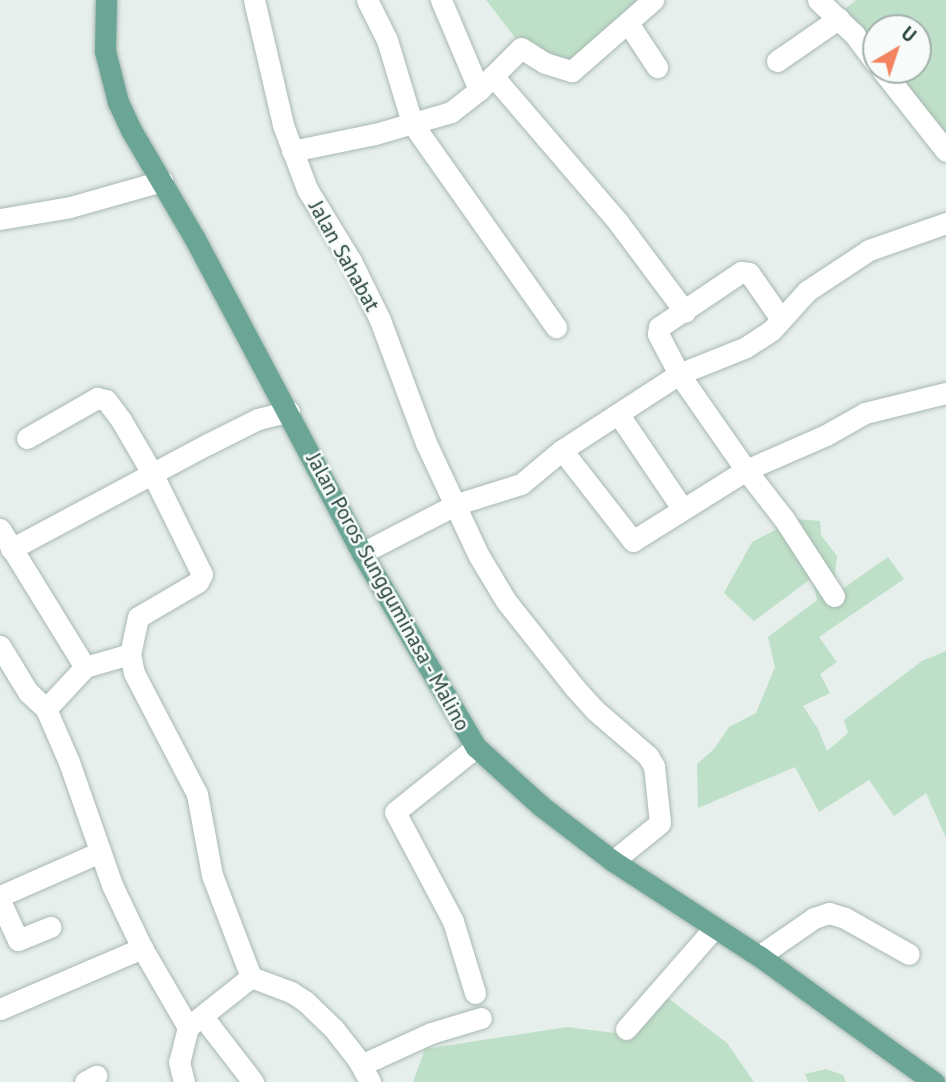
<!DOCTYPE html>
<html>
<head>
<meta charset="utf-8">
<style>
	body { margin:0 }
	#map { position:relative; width:946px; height:1082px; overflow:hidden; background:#e6efeb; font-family:"PT Sans",sans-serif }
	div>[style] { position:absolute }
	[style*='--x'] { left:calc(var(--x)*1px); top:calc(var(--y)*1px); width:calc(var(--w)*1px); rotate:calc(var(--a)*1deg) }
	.green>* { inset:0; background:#bfe0c8 }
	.roads { filter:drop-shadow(0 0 2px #a8b8b2) drop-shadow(0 0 2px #a8b8b2) }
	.minor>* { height:21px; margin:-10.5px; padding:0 10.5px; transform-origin:10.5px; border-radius:10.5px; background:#fff }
	.major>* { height:21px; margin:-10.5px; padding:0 10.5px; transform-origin:10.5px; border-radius:10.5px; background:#6aa596 }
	span { translate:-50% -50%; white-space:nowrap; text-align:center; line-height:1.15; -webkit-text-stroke:5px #f7fbf9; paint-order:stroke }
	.street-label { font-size:21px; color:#24423a }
	.north { position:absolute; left:862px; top:14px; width:70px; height:70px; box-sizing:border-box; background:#f7fbf9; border:2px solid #a3b1ad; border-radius:50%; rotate:39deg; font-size:19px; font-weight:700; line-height:28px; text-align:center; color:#24423a }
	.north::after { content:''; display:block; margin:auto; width:24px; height:32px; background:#f4845f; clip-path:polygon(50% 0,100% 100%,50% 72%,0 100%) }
</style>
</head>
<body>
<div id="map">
	<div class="green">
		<div style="clip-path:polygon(486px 0,646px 0,573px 64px,517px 40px)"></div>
		<div style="clip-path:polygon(856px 0,946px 0,946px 138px,893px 70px,918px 70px,918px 28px,876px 28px,876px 48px,845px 9px)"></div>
		<div style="clip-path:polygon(796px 519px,820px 521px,821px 535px,837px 556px,835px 573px,838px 592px,888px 557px,904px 579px,819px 637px,837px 662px,820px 674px,830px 693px,803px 706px,818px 729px,827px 751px,848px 733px,844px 720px,922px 661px,946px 651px,946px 838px,926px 793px,894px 816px,869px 780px,819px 812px,795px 767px,698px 808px,697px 764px,714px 749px,729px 727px,756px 713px,775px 667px,768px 637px,817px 600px,812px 578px,754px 621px,724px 593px,752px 542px)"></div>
		<div style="clip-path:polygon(668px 998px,727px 1043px,754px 1082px,413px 1082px,425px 1049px,567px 1027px,623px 1034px)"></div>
		<div style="clip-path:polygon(826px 1069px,843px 1075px,846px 1082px,808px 1082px,805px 1074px)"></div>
	</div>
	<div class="roads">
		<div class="minor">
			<div style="--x:254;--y:0;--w:128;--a:76.9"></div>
			<div style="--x:283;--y:125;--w:68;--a:69.4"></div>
			<div style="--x:307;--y:189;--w:84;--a:58.6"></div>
			<div style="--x:351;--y:261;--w:66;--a:63.8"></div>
			<div style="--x:380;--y:320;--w:131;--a:69.5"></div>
			<div style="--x:426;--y:443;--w:125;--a:64.9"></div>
			<div style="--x:479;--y:556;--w:52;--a:59"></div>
			<div style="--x:506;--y:601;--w:111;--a:51.6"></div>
			<div style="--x:575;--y:688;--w:31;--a:48"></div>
			<div style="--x:596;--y:711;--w:69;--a:40.9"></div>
			<div style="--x:648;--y:756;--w:12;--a:59"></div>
			<div style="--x:654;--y:766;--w:57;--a:84"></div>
			<div style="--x:660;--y:823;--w:60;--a:141"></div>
			<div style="--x:367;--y:0;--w:45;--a:63.4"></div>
			<div style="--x:387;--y:40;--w:87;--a:73.2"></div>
			<div style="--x:412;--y:123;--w:250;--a:54.8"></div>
			<div style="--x:441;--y:0;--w:98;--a:67.1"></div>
			<div style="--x:818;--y:0;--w:50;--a:43.4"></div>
			<div style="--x:854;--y:34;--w:36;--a:53"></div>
			<div style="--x:628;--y:23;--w:53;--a:56.6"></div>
			<div style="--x:777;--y:61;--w:75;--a:-34.7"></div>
			<div style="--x:882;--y:70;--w:103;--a:51.7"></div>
			<div style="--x:493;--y:76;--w:192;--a:49.4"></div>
			<div style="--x:618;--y:222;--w:112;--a:53.3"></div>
			<div style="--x:292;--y:151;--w:85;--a:-11.6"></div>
			<div style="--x:375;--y:134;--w:79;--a:-16.1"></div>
			<div style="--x:451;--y:112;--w:36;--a:-38"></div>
			<div style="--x:479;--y:90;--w:59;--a:-45"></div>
			<div style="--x:521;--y:48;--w:28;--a:32"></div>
			<div style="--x:545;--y:63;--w:28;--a:17"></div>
			<div style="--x:572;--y:71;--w:108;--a:-41.2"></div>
			<div style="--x:0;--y:219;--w:71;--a:-9.7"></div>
			<div style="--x:70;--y:207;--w:96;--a:-15.8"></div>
			<div style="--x:781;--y:319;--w:56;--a:-124.8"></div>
			<div style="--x:749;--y:273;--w:8;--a:-173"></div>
			<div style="--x:741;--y:272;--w:99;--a:146.1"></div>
			<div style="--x:659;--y:327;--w:7;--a:98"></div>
			<div style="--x:658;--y:334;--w:45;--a:62.3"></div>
			<div style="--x:679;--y:374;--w:72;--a:-21.9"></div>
			<div style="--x:746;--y:347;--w:30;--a:-33"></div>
			<div style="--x:771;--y:331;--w:54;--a:-48"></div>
			<div style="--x:807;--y:291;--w:74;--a:-33.5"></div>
			<div style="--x:869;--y:250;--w:82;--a:-19.3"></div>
			<div style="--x:679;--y:374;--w:117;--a:55.1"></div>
			<div style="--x:746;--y:470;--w:133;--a:147.9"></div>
			<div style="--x:633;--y:541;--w:115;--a:-128"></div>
			<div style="--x:562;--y:450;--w:140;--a:-33"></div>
			<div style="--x:619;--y:415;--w:112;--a:55.9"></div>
			<div style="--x:27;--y:438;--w:81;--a:-29.7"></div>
			<div style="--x:97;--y:398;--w:9;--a:13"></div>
			<div style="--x:106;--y:400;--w:25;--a:53"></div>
			<div style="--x:121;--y:420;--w:61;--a:59.7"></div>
			<div style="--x:152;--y:473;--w:113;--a:63.7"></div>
			<div style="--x:202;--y:574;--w:9;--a:117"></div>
			<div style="--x:198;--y:582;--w:69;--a:149.7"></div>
			<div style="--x:138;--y:617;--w:38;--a:102"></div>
			<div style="--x:130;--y:654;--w:19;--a:78"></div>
			<div style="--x:134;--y:673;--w:136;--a:62.5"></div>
			<div style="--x:197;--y:794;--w:82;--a:79.5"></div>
			<div style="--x:212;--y:875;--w:109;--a:69.1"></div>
			<div style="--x:251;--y:977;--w:80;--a:141.6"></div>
			<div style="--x:188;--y:1027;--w:36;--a:104"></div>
			<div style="--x:179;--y:1062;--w:21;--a:76"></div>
			<div style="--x:0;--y:529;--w:162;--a:58.4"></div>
			<div style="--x:11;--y:549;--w:223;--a:-28.1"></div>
			<div style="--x:208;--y:444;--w:56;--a:-26.6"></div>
			<div style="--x:258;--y:419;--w:32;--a:-14"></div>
			<div style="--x:362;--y:553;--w:107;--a:-27.3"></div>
			<div style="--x:457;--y:504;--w:67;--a:-17.4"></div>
			<div style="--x:521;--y:484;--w:53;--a:-39.7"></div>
			<div style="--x:834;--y:596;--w:92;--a:-123"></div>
			<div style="--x:784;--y:519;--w:62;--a:-127.8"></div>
			<div style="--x:746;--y:470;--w:87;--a:-23.6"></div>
			<div style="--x:826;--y:435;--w:45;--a:-29.4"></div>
			<div style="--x:865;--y:413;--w:83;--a:-13.9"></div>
			<div style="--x:0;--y:646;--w:54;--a:58.7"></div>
			<div style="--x:28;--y:692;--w:25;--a:43"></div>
			<div style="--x:130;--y:654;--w:47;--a:163.9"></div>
			<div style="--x:85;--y:667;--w:57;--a:132.9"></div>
			<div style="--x:46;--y:709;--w:58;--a:66.5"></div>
			<div style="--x:69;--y:762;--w:130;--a:70.7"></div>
			<div style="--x:112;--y:885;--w:70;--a:64.5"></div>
			<div style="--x:142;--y:948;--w:91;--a:59.8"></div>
			<div style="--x:0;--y:896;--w:109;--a:-23.7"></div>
			<div style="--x:0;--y:901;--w:43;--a:65.2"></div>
			<div style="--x:18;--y:940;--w:35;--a:-22"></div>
			<div style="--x:759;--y:956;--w:67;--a:-34.6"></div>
			<div style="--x:814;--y:918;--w:16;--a:-18"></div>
			<div style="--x:829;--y:913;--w:17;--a:17"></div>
			<div style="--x:845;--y:918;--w:73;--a:29.4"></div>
			<div style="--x:251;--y:977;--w:43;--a:20.6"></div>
			<div style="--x:291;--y:992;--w:17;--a:33"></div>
			<div style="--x:305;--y:1001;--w:40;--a:44"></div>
			<div style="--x:334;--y:1029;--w:39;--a:52"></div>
			<div style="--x:358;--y:1060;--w:25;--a:61"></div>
			<div style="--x:475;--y:993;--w:75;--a:-107"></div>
			<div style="--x:453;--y:921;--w:123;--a:-118"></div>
			<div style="--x:395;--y:812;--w:104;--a:-38.7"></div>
			<div style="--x:0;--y:1009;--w:155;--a:-23.2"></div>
			<div style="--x:203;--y:1017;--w:82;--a:52.4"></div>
			<div style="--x:626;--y:1029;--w:134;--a:-48.9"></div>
			<div style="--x:361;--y:1065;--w:77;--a:-24.6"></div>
			<div style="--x:431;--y:1033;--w:52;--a:-16.7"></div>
			<div style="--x:85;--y:1082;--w:13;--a:-29"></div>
		</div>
		<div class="major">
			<div style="--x:106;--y:0;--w:51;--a:91.1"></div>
			<div style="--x:105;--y:51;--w:53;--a:75.7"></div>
			<div style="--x:118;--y:102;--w:31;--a:65"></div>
			<div style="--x:131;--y:130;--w:126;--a:59.6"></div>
			<div style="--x:195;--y:239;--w:356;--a:62"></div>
			<div style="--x:362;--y:553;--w:225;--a:59.6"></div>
			<div style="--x:476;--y:747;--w:88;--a:42.2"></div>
			<div style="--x:541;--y:806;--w:91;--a:37.4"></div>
			<div style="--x:613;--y:861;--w:174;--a:33.1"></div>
			<div style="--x:759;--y:956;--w:216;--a:35.8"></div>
		</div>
	</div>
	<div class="street-label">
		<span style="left:344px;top:256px;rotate:61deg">Jalan Sahabat</span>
		<span style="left:388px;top:592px;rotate:61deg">Jalan Poros Sungguminasa - Malino</span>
	</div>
	<div class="north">U</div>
</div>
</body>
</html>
